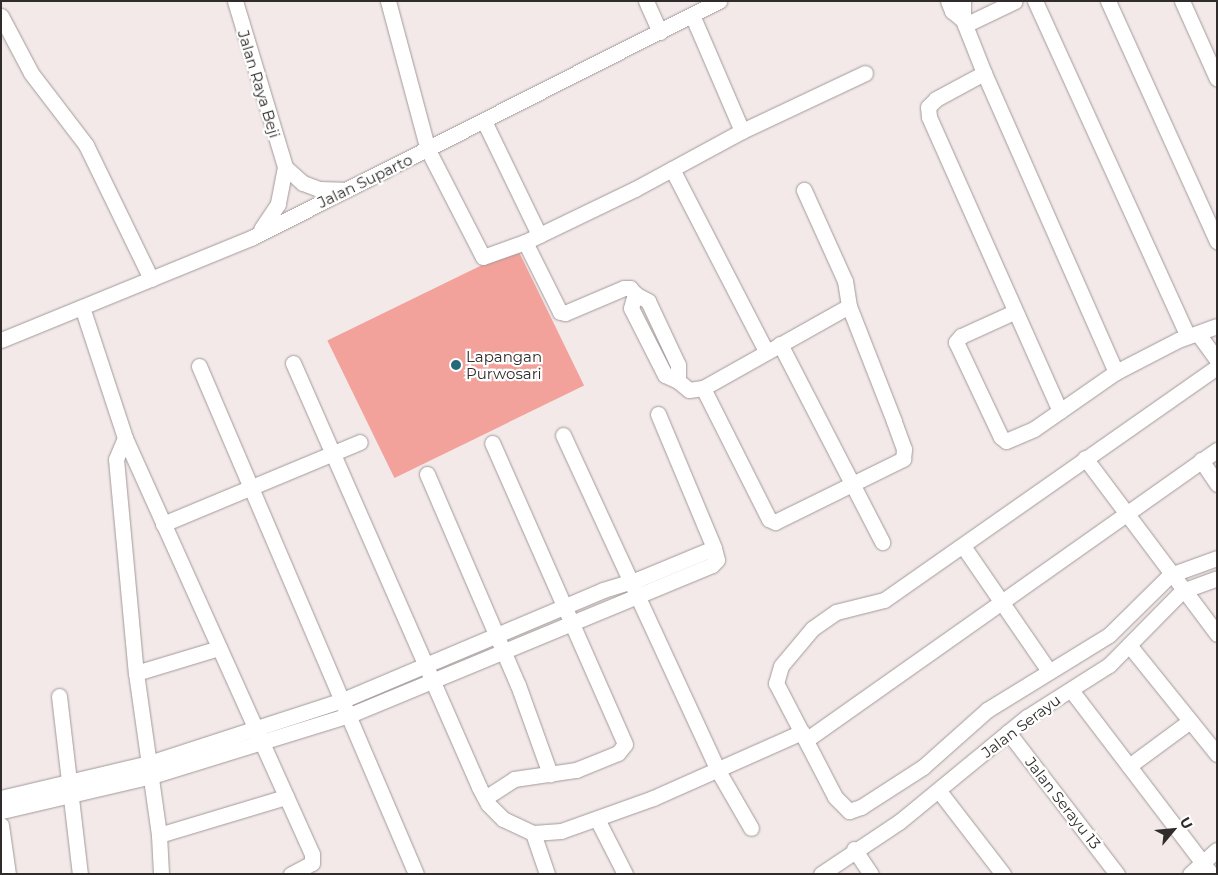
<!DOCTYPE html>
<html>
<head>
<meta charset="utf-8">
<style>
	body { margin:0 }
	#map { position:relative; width:1218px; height:875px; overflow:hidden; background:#f2e9e8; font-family:Montserrat,sans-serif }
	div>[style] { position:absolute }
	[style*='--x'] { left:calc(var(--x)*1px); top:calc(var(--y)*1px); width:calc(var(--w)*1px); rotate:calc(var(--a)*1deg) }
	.green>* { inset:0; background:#f2a19b; transform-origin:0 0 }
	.roads { filter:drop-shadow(0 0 1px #a29a99) drop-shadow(0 0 1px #a29a99) }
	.minor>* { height:15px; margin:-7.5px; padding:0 7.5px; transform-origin:7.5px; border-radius:7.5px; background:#fff }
	.dots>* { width:14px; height:14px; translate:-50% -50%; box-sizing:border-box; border:2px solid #fff; border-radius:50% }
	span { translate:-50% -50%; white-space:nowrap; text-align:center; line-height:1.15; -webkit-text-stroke:4.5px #fff; paint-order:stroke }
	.street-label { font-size:15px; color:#2f2c2b }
	.poi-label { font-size:15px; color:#2f2c2b }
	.left { translate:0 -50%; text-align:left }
	.frame { position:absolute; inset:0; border:2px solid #2f2c2b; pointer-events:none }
	.north { position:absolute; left:1148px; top:805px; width:50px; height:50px; -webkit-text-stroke:4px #fff; paint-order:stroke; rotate:62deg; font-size:14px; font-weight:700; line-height:20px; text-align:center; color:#2f2c2b }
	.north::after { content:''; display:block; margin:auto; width:18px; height:22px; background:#2f2c2b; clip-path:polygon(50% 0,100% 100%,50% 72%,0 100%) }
</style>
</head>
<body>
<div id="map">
	<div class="green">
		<div style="left:517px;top:248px;width:153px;height:211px;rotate:64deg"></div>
	</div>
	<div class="roads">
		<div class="minor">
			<div style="--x:235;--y:1;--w:173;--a:73.2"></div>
			<div style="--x:285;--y:167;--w:38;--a:101"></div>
			<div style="--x:278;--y:204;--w:30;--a:124"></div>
			<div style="--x:388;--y:1;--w:154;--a:75"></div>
			<div style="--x:428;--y:150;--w:120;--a:62.8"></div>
			<div style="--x:483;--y:257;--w:45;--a:-19.7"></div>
			<div style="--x:525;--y:242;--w:122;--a:-25.7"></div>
			<div style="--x:635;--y:189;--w:122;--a:-28.5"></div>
			<div style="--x:742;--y:131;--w:126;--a:-113.3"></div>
			<div style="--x:646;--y:1;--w:34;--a:66"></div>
			<div style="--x:948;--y:1;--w:11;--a:68"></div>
			<div style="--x:952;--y:11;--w:14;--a:39"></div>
			<div style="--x:963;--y:1;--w:19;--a:90"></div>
			<div style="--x:963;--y:20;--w:57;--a:68.4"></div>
			<div style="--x:984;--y:73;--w:327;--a:66.2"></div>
			<div style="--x:1035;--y:1;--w:367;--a:65.5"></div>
			<div style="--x:1108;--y:1;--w:264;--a:65.6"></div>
			<div style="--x:1182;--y:1;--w:85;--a:65.8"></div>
			<div style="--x:1;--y:16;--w:64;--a:62.2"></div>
			<div style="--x:31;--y:73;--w:91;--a:52.6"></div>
			<div style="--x:86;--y:145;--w:149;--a:64.1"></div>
			<div style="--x:965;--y:25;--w:55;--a:-25.6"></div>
			<div style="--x:984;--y:73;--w:55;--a:151.6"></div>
			<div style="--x:936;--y:99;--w:11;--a:135"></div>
			<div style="--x:928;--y:107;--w:10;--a:84"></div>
			<div style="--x:929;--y:117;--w:322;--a:66"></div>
			<div style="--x:484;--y:121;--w:127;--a:64.2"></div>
			<div style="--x:742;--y:131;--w:136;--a:-25.2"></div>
			<div style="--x:285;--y:167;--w:24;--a:42"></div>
			<div style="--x:303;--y:183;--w:17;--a:21"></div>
			<div style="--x:319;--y:189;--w:24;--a:2"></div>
			<div style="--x:672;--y:169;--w:205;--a:62.7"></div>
			<div style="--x:525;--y:242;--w:78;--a:63.4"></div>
			<div style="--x:560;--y:312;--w:5;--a:11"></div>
			<div style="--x:565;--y:313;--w:64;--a:-23"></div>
			<div style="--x:624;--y:288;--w:6;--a:0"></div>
			<div style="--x:630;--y:288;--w:8;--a:50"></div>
			<div style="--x:635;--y:294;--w:15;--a:28"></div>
			<div style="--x:648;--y:301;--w:71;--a:64.9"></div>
			<div style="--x:678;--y:365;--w:16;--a:90"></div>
			<div style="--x:678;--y:381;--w:14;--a:-155"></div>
			<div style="--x:665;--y:375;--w:75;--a:-116.9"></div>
			<div style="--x:631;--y:308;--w:15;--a:-74"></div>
			<div style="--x:82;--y:307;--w:138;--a:71.8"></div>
			<div style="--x:125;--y:438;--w:456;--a:65.8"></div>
			<div style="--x:312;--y:854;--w:9;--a:90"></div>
			<div style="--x:312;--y:863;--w:24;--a:152"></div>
			<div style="--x:1014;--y:312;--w:58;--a:155.6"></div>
			<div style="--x:961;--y:336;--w:8;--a:130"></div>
			<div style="--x:956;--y:342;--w:105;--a:64.7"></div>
			<div style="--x:1001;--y:437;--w:6;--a:39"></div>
			<div style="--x:1006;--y:441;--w:30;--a:-23"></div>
			<div style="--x:1034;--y:429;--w:100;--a:-34.8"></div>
			<div style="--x:1116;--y:372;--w:70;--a:-27.3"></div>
			<div style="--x:1178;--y:340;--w:41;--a:-19.7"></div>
			<div style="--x:1199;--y:335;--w:31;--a:54"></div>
			<div style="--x:1;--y:340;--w:270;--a:-22.2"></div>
			<div style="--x:251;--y:238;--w:525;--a:-26.86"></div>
			<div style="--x:780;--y:344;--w:223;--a:62.7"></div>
			<div style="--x:293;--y:363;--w:463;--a:66.3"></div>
			<div style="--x:479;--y:787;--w:19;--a:62"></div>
			<div style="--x:488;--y:804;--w:21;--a:45"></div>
			<div style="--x:503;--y:819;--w:33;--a:25"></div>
			<div style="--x:533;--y:833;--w:28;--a:-4"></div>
			<div style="--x:561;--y:831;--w:98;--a:-19.7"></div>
			<div style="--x:653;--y:798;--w:163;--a:-23.9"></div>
			<div style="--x:199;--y:366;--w:552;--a:66.87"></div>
			<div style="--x:1217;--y:367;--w:406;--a:145"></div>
			<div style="--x:884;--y:600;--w:49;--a:166"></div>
			<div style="--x:836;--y:612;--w:29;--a:145"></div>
			<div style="--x:812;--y:629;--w:48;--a:130"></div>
			<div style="--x:781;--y:666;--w:18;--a:106"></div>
			<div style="--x:776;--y:683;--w:128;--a:62.6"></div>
			<div style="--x:835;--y:797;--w:20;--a:45"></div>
			<div style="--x:849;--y:811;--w:13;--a:-18"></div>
			<div style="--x:861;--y:807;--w:74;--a:-32.8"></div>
			<div style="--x:923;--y:767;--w:86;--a:-41.7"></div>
			<div style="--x:987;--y:710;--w:143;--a:-31.6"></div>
			<div style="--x:1109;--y:635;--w:86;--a:-44.5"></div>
			<div style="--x:1170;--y:575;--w:50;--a:-19.9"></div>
			<div style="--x:678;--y:381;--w:14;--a:39"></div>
			<div style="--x:689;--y:390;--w:14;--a:-8"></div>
			<div style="--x:703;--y:388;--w:167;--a:-29.3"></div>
			<div style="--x:703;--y:388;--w:147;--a:63.3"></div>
			<div style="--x:769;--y:519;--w:7;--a:27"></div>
			<div style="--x:775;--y:522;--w:143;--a:-26.2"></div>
			<div style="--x:903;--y:459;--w:10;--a:-84"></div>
			<div style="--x:904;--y:449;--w:30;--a:-110"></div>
			<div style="--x:894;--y:421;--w:123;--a:-111.4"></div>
			<div style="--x:849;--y:306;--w:25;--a:-99"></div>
			<div style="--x:845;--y:281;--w:100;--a:-114.3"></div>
			<div style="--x:658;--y:414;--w:145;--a:67.3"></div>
			<div style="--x:563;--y:435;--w:368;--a:65.2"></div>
			<div style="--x:717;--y:769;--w:68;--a:60"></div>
			<div style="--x:125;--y:438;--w:23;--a:113"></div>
			<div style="--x:116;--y:459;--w:215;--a:84.7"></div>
			<div style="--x:136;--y:673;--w:164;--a:81.9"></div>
			<div style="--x:159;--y:835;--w:39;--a:87"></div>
			<div style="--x:1085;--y:458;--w:220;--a:53.1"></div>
			<div style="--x:1201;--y:460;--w:29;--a:56"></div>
			<div style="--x:427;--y:474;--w:230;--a:66.7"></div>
			<div style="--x:518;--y:685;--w:95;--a:70.2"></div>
			<div style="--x:163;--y:524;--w:213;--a:-22.6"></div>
			<div style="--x:963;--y:546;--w:152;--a:55.5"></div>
			<div style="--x:1129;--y:645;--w:140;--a:51.1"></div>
			<div style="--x:136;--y:673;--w:87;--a:-16.8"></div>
			<div style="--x:1071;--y:690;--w:231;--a:52.7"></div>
			<div style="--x:59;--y:696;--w:179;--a:83.3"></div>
			<div style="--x:1008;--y:732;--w:179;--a:52.5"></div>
			<div style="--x:806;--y:740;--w:503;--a:-35.21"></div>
			<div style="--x:1129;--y:766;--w:76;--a:-36.4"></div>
			<div style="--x:939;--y:791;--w:105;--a:52.4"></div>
			<div style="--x:1;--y:798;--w:152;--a:-13.3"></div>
			<div style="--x:149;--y:763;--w:204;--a:-18"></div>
			<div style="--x:343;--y:700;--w:282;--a:-22.9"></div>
			<div style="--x:603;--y:590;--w:38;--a:-17"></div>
			<div style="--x:639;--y:579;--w:81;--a:-22.5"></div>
			<div style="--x:714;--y:548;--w:12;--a:76"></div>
			<div style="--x:717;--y:560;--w:7;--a:135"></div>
			<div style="--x:712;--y:565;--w:393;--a:157.5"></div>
			<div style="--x:349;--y:715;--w:206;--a:162.8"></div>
			<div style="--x:152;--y:776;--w:155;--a:166.9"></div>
			<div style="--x:485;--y:798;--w:35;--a:-33"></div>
			<div style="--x:514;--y:779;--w:63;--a:-8.3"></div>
			<div style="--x:576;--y:770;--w:45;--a:-22"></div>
			<div style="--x:618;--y:753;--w:11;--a:-52"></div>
			<div style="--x:625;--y:744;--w:329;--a:-113.8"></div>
			<div style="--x:597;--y:819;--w:62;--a:63"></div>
			<div style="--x:1;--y:825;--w:49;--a:81.9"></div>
			<div style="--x:533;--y:833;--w:43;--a:71.1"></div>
			<div style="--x:159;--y:835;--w:133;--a:-16.7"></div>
			<div style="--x:854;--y:849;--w:30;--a:56"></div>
			<div style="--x:821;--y:874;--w:94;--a:-33.7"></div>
			<div style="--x:899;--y:822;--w:166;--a:-39.4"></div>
			<div style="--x:1027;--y:717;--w:97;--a:-32.4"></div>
			<div style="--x:1109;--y:665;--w:104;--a:-45.4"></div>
			<div style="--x:1182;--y:591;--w:37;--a:-20"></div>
			<div style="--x:1190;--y:874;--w:36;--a:-42"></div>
		</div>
	</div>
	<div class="dots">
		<div style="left:456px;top:365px;background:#256a7a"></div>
	</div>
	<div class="street-label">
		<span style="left:259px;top:84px;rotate:73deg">Jalan Raya Beji</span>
		<span style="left:365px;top:181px;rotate:-26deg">Jalan Suparto</span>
		<span style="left:1021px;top:726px;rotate:-37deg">Jalan Serayu</span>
		<span style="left:1063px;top:803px;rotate:52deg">Jalan Serayu 13</span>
	</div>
	<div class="poi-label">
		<span class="left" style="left:466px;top:365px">Lapangan<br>Purwosari</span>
	</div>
	<div class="frame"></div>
	<div class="north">U</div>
</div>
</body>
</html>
